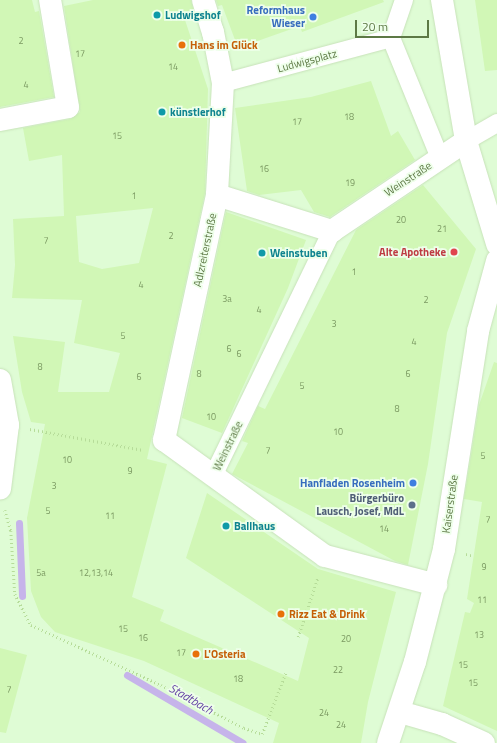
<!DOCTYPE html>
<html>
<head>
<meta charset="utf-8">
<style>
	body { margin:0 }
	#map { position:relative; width:497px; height:743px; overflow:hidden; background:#e7ffe1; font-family:"Titillium Web",sans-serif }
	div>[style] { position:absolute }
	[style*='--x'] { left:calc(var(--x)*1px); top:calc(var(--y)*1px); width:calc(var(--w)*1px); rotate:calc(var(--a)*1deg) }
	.residential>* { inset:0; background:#dffcd5; transform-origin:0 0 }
	.stream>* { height:7px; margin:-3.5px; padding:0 3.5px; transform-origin:3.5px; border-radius:3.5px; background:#c6b4ea }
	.building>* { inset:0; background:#d1f7b6 }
	.path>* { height:2.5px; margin-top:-1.25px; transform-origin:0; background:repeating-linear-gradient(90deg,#b6dc99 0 1px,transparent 0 4px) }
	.roads { filter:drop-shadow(0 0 1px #c7e2b9) drop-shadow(0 0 1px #c7e2b9) }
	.pedestrian>* { height:18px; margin:-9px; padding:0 9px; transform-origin:9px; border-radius:9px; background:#fff }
	.minor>* { height:22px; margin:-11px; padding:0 11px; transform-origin:11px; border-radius:11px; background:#fff }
	.dots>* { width:11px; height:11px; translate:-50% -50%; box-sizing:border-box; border:2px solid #eeffea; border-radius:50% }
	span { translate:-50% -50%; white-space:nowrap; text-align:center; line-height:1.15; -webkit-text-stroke:3.5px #eeffea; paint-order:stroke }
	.number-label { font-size:9px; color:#7a9861 }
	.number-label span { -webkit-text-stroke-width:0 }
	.shop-label { font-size:11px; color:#366cbe; font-weight:700 }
	.right { translate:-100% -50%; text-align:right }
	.culture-label { font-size:11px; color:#0d838f; font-weight:700 }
	.left { translate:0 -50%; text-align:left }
	.food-label { font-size:11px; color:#c56008; font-weight:700 }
	.street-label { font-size:11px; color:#5d7945 }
	.health-label { font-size:11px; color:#be3a42; font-weight:700 }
	.service-label { font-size:11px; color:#4e5e75; font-weight:700 }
	.water-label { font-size:12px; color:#6644a5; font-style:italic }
	.scale { position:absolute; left:355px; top:20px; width:74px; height:18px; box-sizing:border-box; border:2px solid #5d7945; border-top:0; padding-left:5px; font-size:12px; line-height:14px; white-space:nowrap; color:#5d7945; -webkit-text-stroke:3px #eeffea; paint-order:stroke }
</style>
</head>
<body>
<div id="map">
	<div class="residential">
		<div style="left:0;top:0;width:497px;height:743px"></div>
	</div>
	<div class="stream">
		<div style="--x:19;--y:523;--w:73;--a:87.6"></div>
		<div style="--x:127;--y:675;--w:134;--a:30.4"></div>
	</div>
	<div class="building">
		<div style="clip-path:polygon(0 0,32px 0,35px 12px,39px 11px,54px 97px,0 107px)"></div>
		<div style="clip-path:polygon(evenodd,93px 0,191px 0,195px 16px,185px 20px,208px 89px,205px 193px,147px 459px,167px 464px,132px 597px,164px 610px,160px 621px,298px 681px,309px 638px,186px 558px,207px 493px,318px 569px,396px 592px,368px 702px,361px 743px,273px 743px,279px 723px,144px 661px,55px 632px,41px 617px,31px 591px,27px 518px,45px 424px,31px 422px,22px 392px,13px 336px,65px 342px,58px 392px,109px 392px,120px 353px,74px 343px,82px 300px,12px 298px,15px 265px,13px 219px,64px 216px,62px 155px,29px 161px,23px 128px,70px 119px,80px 112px,64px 6px,93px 0,153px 208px,139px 263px,102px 269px,79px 262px,76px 216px,153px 208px)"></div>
		<div style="clip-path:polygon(216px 0,383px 0,384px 2px,302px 32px,300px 26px,238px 48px,222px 5px,218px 6px)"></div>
		<div style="clip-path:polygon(475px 0,497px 0,497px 70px,485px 71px)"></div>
		<div style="clip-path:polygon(371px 81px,391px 136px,398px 131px,415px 160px,330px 217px,314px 212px,301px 190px,259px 195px,247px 191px,235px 108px,311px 97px)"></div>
		<div style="clip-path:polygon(423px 185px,476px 249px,447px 333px,428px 464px,408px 565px,395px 561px,232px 474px,248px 443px,242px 441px,258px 406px,265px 409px,356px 230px)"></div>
		<div style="clip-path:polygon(226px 212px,306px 240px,288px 288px,222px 433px,182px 418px)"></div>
		<div style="clip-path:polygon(494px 362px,497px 363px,497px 731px,443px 706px,465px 612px,470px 613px,474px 603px,467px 599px,482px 502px,464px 499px,479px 405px)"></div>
		<div style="clip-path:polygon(0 648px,27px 655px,6px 733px,0 732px)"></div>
	</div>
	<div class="path">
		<div style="--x:30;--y:429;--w:115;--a:10.5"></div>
		<div style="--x:5;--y:510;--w:22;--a:74"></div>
		<div style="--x:11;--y:531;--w:63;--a:86.4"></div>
		<div style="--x:15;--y:594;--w:35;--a:63"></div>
		<div style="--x:31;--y:625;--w:143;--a:24.8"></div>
		<div style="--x:161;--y:685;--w:93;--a:27.4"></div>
		<div style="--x:244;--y:728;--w:19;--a:18"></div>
		<div style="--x:262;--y:734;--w:66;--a:-68.8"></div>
		<div style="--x:466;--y:554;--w:7;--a:16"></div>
		<div style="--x:298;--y:637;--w:63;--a:-71.6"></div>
	</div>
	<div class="roads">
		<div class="pedestrian">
			<div style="--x:391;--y:38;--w:130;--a:67.8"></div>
			<div style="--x:223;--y:83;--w:174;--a:-15"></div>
			<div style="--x:391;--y:38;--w:40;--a:-71.1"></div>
			<div style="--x:466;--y:141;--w:36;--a:-30"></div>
			<div style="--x:213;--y:476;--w:272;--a:-64.1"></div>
		</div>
		<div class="minor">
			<div style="--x:203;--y:0;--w:34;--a:73"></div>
			<div style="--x:213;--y:32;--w:52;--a:78.9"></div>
			<div style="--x:223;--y:83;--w:112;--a:93.1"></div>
			<div style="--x:217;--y:195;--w:251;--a:102.2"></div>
			<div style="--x:164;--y:440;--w:198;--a:35.8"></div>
			<div style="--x:325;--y:556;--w:115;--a:14.6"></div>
			<div style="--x:442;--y:0;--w:143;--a:80.3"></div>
			<div style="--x:466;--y:141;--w:108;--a:73.2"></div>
			<div style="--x:0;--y:120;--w:69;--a:-10.8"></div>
			<div style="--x:68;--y:107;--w:109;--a:-99.5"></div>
			<div style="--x:217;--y:195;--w:121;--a:17.4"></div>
			<div style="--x:332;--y:231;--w:161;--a:-33.9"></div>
			<div style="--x:0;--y:380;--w:46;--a:79.9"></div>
			<div style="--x:8;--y:425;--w:64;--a:97.1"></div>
			<div style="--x:400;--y:712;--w:44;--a:15.9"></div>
			<div style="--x:442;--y:724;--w:46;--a:24.3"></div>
			<div style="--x:388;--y:743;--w:85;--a:-71.6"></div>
			<div style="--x:415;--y:662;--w:117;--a:-75.6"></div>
			<div style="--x:444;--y:549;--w:221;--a:-81.1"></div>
			<div style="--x:478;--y:331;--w:73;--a:-74.8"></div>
		</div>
	</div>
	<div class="dots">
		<div style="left:157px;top:15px;background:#0f9aa8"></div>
		<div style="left:313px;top:17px;background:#3f7fe0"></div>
		<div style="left:182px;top:45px;background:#e8710a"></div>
		<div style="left:162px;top:112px;background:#0f9aa8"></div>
		<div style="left:454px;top:252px;background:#e0444e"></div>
		<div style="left:262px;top:253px;background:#0f9aa8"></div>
		<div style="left:413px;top:483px;background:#3f7fe0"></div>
		<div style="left:412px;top:505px;background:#5c6f8a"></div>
		<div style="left:226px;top:526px;background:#0f9aa8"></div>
		<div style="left:281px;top:614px;background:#e8710a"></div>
		<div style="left:196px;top:654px;background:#e8710a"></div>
	</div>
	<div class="number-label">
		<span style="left:21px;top:41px">2</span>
		<span style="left:80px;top:54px">17</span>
		<span style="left:173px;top:67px">14</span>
		<span style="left:26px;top:85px">4</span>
		<span style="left:349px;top:117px">18</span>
		<span style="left:297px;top:122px">17</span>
		<span style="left:117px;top:136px">15</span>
		<span style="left:264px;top:169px">16</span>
		<span style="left:350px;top:183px">19</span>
		<span style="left:134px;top:196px">1</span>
		<span style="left:401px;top:220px">20</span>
		<span style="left:442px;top:229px">21</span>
		<span style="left:171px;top:236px">2</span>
		<span style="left:46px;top:241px">7</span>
		<span style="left:354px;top:272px">1</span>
		<span style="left:141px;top:285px">4</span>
		<span style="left:227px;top:299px">3a</span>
		<span style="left:426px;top:300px">2</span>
		<span style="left:259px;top:310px">4</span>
		<span style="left:334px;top:324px">3</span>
		<span style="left:123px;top:336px">5</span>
		<span style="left:414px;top:342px">4</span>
		<span style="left:229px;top:349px">6</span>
		<span style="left:239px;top:354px">6</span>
		<span style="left:40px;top:367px">8</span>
		<span style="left:199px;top:374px">8</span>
		<span style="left:408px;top:374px">6</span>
		<span style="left:139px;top:377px">6</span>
		<span style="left:302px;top:386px">5</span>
		<span style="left:397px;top:409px">8</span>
		<span style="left:211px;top:417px">10</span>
		<span style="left:338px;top:432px">10</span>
		<span style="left:268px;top:451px">7</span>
		<span style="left:483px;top:456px">5</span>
		<span style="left:67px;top:460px">10</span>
		<span style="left:130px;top:471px">9</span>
		<span style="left:54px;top:486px">3</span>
		<span style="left:48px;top:511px">5</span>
		<span style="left:110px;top:516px">11</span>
		<span style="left:488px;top:520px">7</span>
		<span style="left:384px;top:529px">14</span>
		<span style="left:484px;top:567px">9</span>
		<span style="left:41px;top:573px">5a</span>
		<span style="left:96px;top:573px">12,13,14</span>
		<span style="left:482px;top:600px">11</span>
		<span style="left:123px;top:629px">15</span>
		<span style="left:479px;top:635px">13</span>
		<span style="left:143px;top:638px">16</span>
		<span style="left:346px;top:639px">20</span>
		<span style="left:181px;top:653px">17</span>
		<span style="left:463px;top:665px">15</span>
		<span style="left:338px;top:670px">22</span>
		<span style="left:238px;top:679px">18</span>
		<span style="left:473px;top:683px">15</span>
		<span style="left:9px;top:690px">7</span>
		<span style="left:324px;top:713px">24</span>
		<span style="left:341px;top:725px">24</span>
	</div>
	<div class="shop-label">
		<span class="right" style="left:305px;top:17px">Reformhaus<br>Wieser</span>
		<span class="right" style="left:405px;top:483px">Hanfladen Rosenheim</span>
	</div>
	<div class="culture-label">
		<span class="left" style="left:165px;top:15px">Ludwigshof</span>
		<span class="left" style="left:170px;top:112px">künstlerhof</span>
		<span class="left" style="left:270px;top:253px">Weinstuben</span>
		<span class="left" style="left:234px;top:526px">Ballhaus</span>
	</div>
	<div class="food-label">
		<span class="left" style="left:190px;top:45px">Hans im Glück</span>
		<span class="left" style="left:289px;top:614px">Rizz Eat &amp; Drink</span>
		<span class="left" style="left:204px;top:654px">L'Osteria</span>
	</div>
	<div class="street-label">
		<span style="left:307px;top:61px;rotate:-15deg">Ludwigsplatz</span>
		<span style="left:408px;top:179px;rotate:-33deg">Weinstraße</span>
		<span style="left:205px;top:250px;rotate:-78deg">Adlzreiterstraße</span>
		<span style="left:228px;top:446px;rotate:-64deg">Weinstraße</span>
		<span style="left:450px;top:504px;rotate:-82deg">Kaiserstraße</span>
	</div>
	<div class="health-label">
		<span class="right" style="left:446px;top:252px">Alte Apotheke</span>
	</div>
	<div class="service-label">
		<span class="right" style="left:404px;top:505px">Bürgerbüro<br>Lausch, Josef, MdL</span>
	</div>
	<div class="water-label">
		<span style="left:191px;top:699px;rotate:30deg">Stadtbach</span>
	</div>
	<div class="scale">20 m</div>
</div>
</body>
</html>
